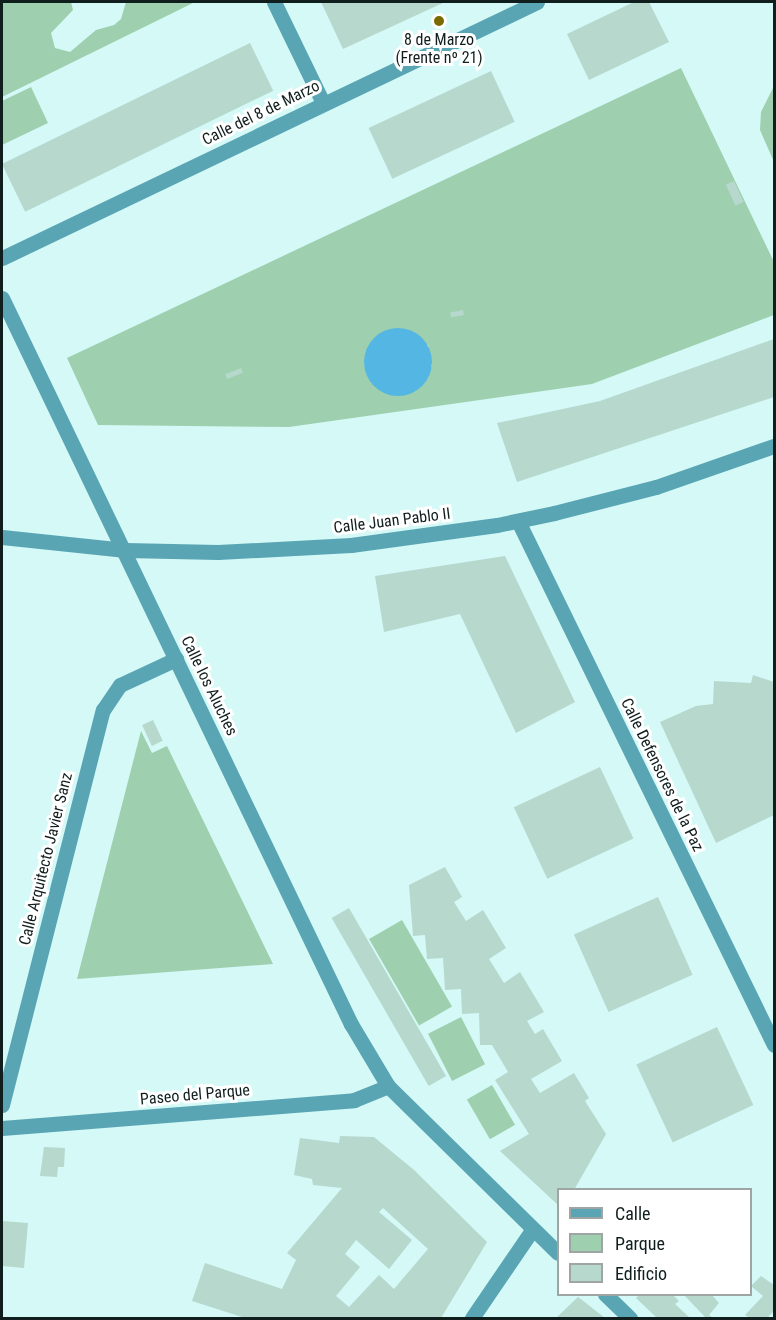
<!DOCTYPE html>
<html>
<head>
<meta charset="utf-8">
<style>
	body { margin:0 }
	#map { position:relative; width:776px; height:1320px; overflow:hidden; background:#d4f9f7; font-family:"Roboto Condensed",sans-serif }
	div>[style] { position:absolute }
	[style*='--x'] { left:calc(var(--x)*1px); top:calc(var(--y)*1px); width:calc(var(--w)*1px); rotate:calc(var(--a)*1deg) }
	.green>* { inset:0; background:#9ed0af; transform-origin:0 0 }
	.water>* { inset:0; background:#53b6e3 }
	.round { border-radius:50% }
	.building>* { inset:0; background:#b6d8cd; transform-origin:0 0 }
	.minor>* { height:15px; margin:-7.5px; padding:0 7.5px; transform-origin:7.5px; border-radius:7.5px; background:#59a5b4 }
	.dots>* { width:16px; height:16px; translate:-50% -50%; box-sizing:border-box; border:3px solid #fff; border-radius:50% }
	span { translate:-50% -50%; white-space:nowrap; text-align:center; line-height:1.15; -webkit-text-stroke:6px #fff; paint-order:stroke }
	.poi-label { font-size:16px; color:#101e1d }
	.street-label { font-size:16px; color:#101e1d }
	.frame { position:absolute; inset:0; border:3px solid #101e1d; pointer-events:none }
	.legend { position:absolute; left:557px; top:1188px; width:195px; height:108px; box-sizing:border-box; background:#fff; border:2px solid #9fa5a5; margin:0; padding:8px 10px; list-style:none; font-size:18px; color:#101e1d }
	.legend li { display:flex; align-items:center; gap:12px; height:30px }
	.legend b { width:30px; border:2px solid #9fa5a5 }
</style>
</head>
<body>
<div id="map">
	<div class="green">
		<div style="clip-path:polygon(2px 2px,71px 2px,73px 10px,51px 33px,55px 48px,70px 52px,96px 30px,114px 25px,121px 19px,126px 2px,195px 2px,2px 97px)"></div>
		<div style="clip-path:polygon(evenodd,681px 68px,774px 262px,774px 315px,592px 384px,289px 427px,98px 425px,67px 358px,681px 68px,428px 345px,432px 367px,373px 384px,367px 375px,364px 363px,428px 345px)"></div>
		<div style="clip-path:polygon(774px 86px,774px 162px,760px 130px,761px 112px)"></div>
		<div style="clip-path:polygon(31px 87px,48px 123px,2px 145px,2px 101px)"></div>
		<div style="clip-path:polygon(141px 731px,152px 753px,167px 746px,273px 964px,77px 979px)"></div>
		<div style="left:402px;top:920px;width:100px;height:38px;rotate:60deg"></div>
		<div style="left:461px;top:1017px;width:53px;height:37px;rotate:63deg"></div>
		<div style="left:492px;top:1085px;width:46px;height:29px;rotate:60deg"></div>
	</div>
	<div class="water">
		<div class="round" style="left:364px;top:328px;width:68px;height:68px"></div>
	</div>
	<div class="building">
		<div style="clip-path:polygon(321px 2px,445px 2px,343px 49px)"></div>
		<div style="clip-path:polygon(634px 2px,649px 2px,669px 42px,589px 80px,567px 34px)"></div>
		<div style="left:250px;top:43px;width:53px;height:276px;rotate:64deg"></div>
		<div style="left:491px;top:71px;width:56px;height:135px;rotate:65deg"></div>
		<div style="left:734px;top:181px;width:23px;height:9px;rotate:65deg"></div>
		<div style="left:463px;top:310px;width:5px;height:13px;rotate:79deg"></div>
		<div style="clip-path:polygon(774px 339px,774px 397px,517px 482px,497px 423px,600px 401px)"></div>
		<div style="left:241px;top:368px;width:5px;height:17px;rotate:68deg"></div>
		<div style="clip-path:polygon(505px 556px,575px 702px,516px 733px,460px 614px,384px 632px,375px 576px)"></div>
		<div style="clip-path:polygon(753px 675px,774px 682px,774px 815px,716px 843px,660px 722px,696px 706px,713px 704px,714px 681px,751px 683px)"></div>
		<div style="left:153px;top:720px;width:23px;height:12px;rotate:65deg"></div>
		<div style="left:600px;top:767px;width:79px;height:95px;rotate:65deg"></div>
		<div style="clip-path:polygon(445px 867px,462px 897px,454px 902px,466px 921px,483px 910px,506px 948px,489px 959px,504px 983px,520px 972px,544px 1012px,527px 1021px,535px 1034px,543px 1029px,562px 1061px,531px 1079px,540px 1093px,574px 1073px,589px 1098px,585px 1101px,606px 1134px,574px 1190px,558px 1190px,558px 1205px,500px 1151px,529px 1134px,495px 1080px,508px 1072px,492px 1045px,480px 1045px,479px 1013px,462px 1014px,461px 989px,445px 990px,443px 958px,427px 959px,425px 935px,413px 936px,409px 885px)"></div>
		<div style="left:658px;top:897px;width:85px;height:92px;rotate:66deg"></div>
		<div style="left:349px;top:908px;width:194px;height:20px;rotate:60deg"></div>
		<div style="left:717px;top:1027px;width:86px;height:89px;rotate:65deg"></div>
		<div style="clip-path:polygon(evenodd,340px 1136px,374px 1137px,414px 1170px,487px 1242px,441px 1318px,245px 1318px,192px 1301px,205px 1263px,282px 1289px,296px 1260px,287px 1253px,342px 1188px,313px 1185px,312px 1179px,294px 1175px,300px 1138px,339px 1143px,340px 1136px,383px 1208px,428px 1249px,394px 1289px,379px 1275px,349px 1307px,336px 1296px,360px 1267px,345px 1254px,356px 1240px,389px 1269px,412px 1240px,379px 1212px,383px 1208px)"></div>
		<div style="clip-path:polygon(44px 1147px,65px 1148px,64px 1167px,58px 1167px,57px 1177px,40px 1176px)"></div>
		<div style="clip-path:polygon(2px 1221px,28px 1223px,24px 1268px,2px 1266px)"></div>
		<div style="clip-path:polygon(761px 1276px,774px 1285px,774px 1311px,767px 1318px,750px 1318px,745px 1315px,763px 1296px,751px 1286px)"></div>
		<div style="clip-path:polygon(640px 1294px,672px 1294px,679px 1301px,675px 1304px,690px 1318px,657px 1318px,636px 1298px)"></div>
		<div style="clip-path:polygon(683px 1294px,711px 1294px,719px 1303px,709px 1315px,713px 1318px,706px 1318px)"></div>
		<div style="clip-path:polygon(578px 1297px,586px 1303px,605px 1318px,556px 1318px)"></div>
	</div>
	<div class="minor">
		<div style="--x:274;--y:2;--w:112;--a:64.1"></div>
		<div style="--x:2;--y:258;--w:593;--a:-25.57"></div>
		<div style="--x:2;--y:298;--w:806;--a:64.33"></div>
		<div style="--x:351;--y:1024;--w:72;--a:59.2"></div>
		<div style="--x:388;--y:1086;--w:238;--a:44.5"></div>
		<div style="--x:518;--y:521;--w:583;--a:63.96"></div>
		<div style="--x:2;--y:537;--w:124;--a:6"></div>
		<div style="--x:125;--y:550;--w:93;--a:1.2"></div>
		<div style="--x:218;--y:552;--w:133;--a:-3"></div>
		<div style="--x:351;--y:545;--w:147;--a:-7.8"></div>
		<div style="--x:497;--y:525;--w:58;--a:-11.9"></div>
		<div style="--x:554;--y:513;--w:105;--a:-14.3"></div>
		<div style="--x:656;--y:487;--w:125;--a:-19.2"></div>
		<div style="--x:2;--y:1105;--w:408;--a:-75.7"></div>
		<div style="--x:103;--y:710;--w:30;--a:-56"></div>
		<div style="--x:120;--y:685;--w:62;--a:-24.9"></div>
		<div style="--x:2;--y:1128;--w:353;--a:-4.5"></div>
		<div style="--x:354;--y:1100;--w:37;--a:-22"></div>
		<div style="--x:605;--y:1294;--w:35;--a:44"></div>
		<div style="--x:472;--y:1318;--w:107;--a:-55.7"></div>
	</div>
	<div class="dots">
		<div style="left:439px;top:21px;background:#7a6a01"></div>
	</div>
	<div class="poi-label">
		<span style="left:439px;top:49px">8 de Marzo<br>(Frente nº 21)</span>
	</div>
	<div class="street-label">
		<span style="left:261px;top:113px;rotate:-26deg">Calle del 8 de Marzo</span>
		<span style="left:392px;top:521px;rotate:-7deg">Calle Juan Pablo II</span>
		<span style="left:209px;top:686px;rotate:64deg">Calle los Aluches</span>
		<span style="left:662px;top:775px;rotate:64deg">Calle Defensores de la Paz</span>
		<span style="left:46px;top:859px;rotate:-76deg">Calle Arquitecto Javier Sanz</span>
		<span style="left:195px;top:1095px;rotate:-5deg">Paseo del Parque</span>
	</div>
	<div class="frame"></div>
	<ul class="legend">
	<li><b style="height:8px;background:#59a5b4"></b>Calle</li>
	<li><b style="height:16px;background:#9ed0af"></b>Parque</li>
	<li><b style="height:16px;background:#b6d8cd"></b>Edificio</li>
	</ul>
</div>
</body>
</html>
